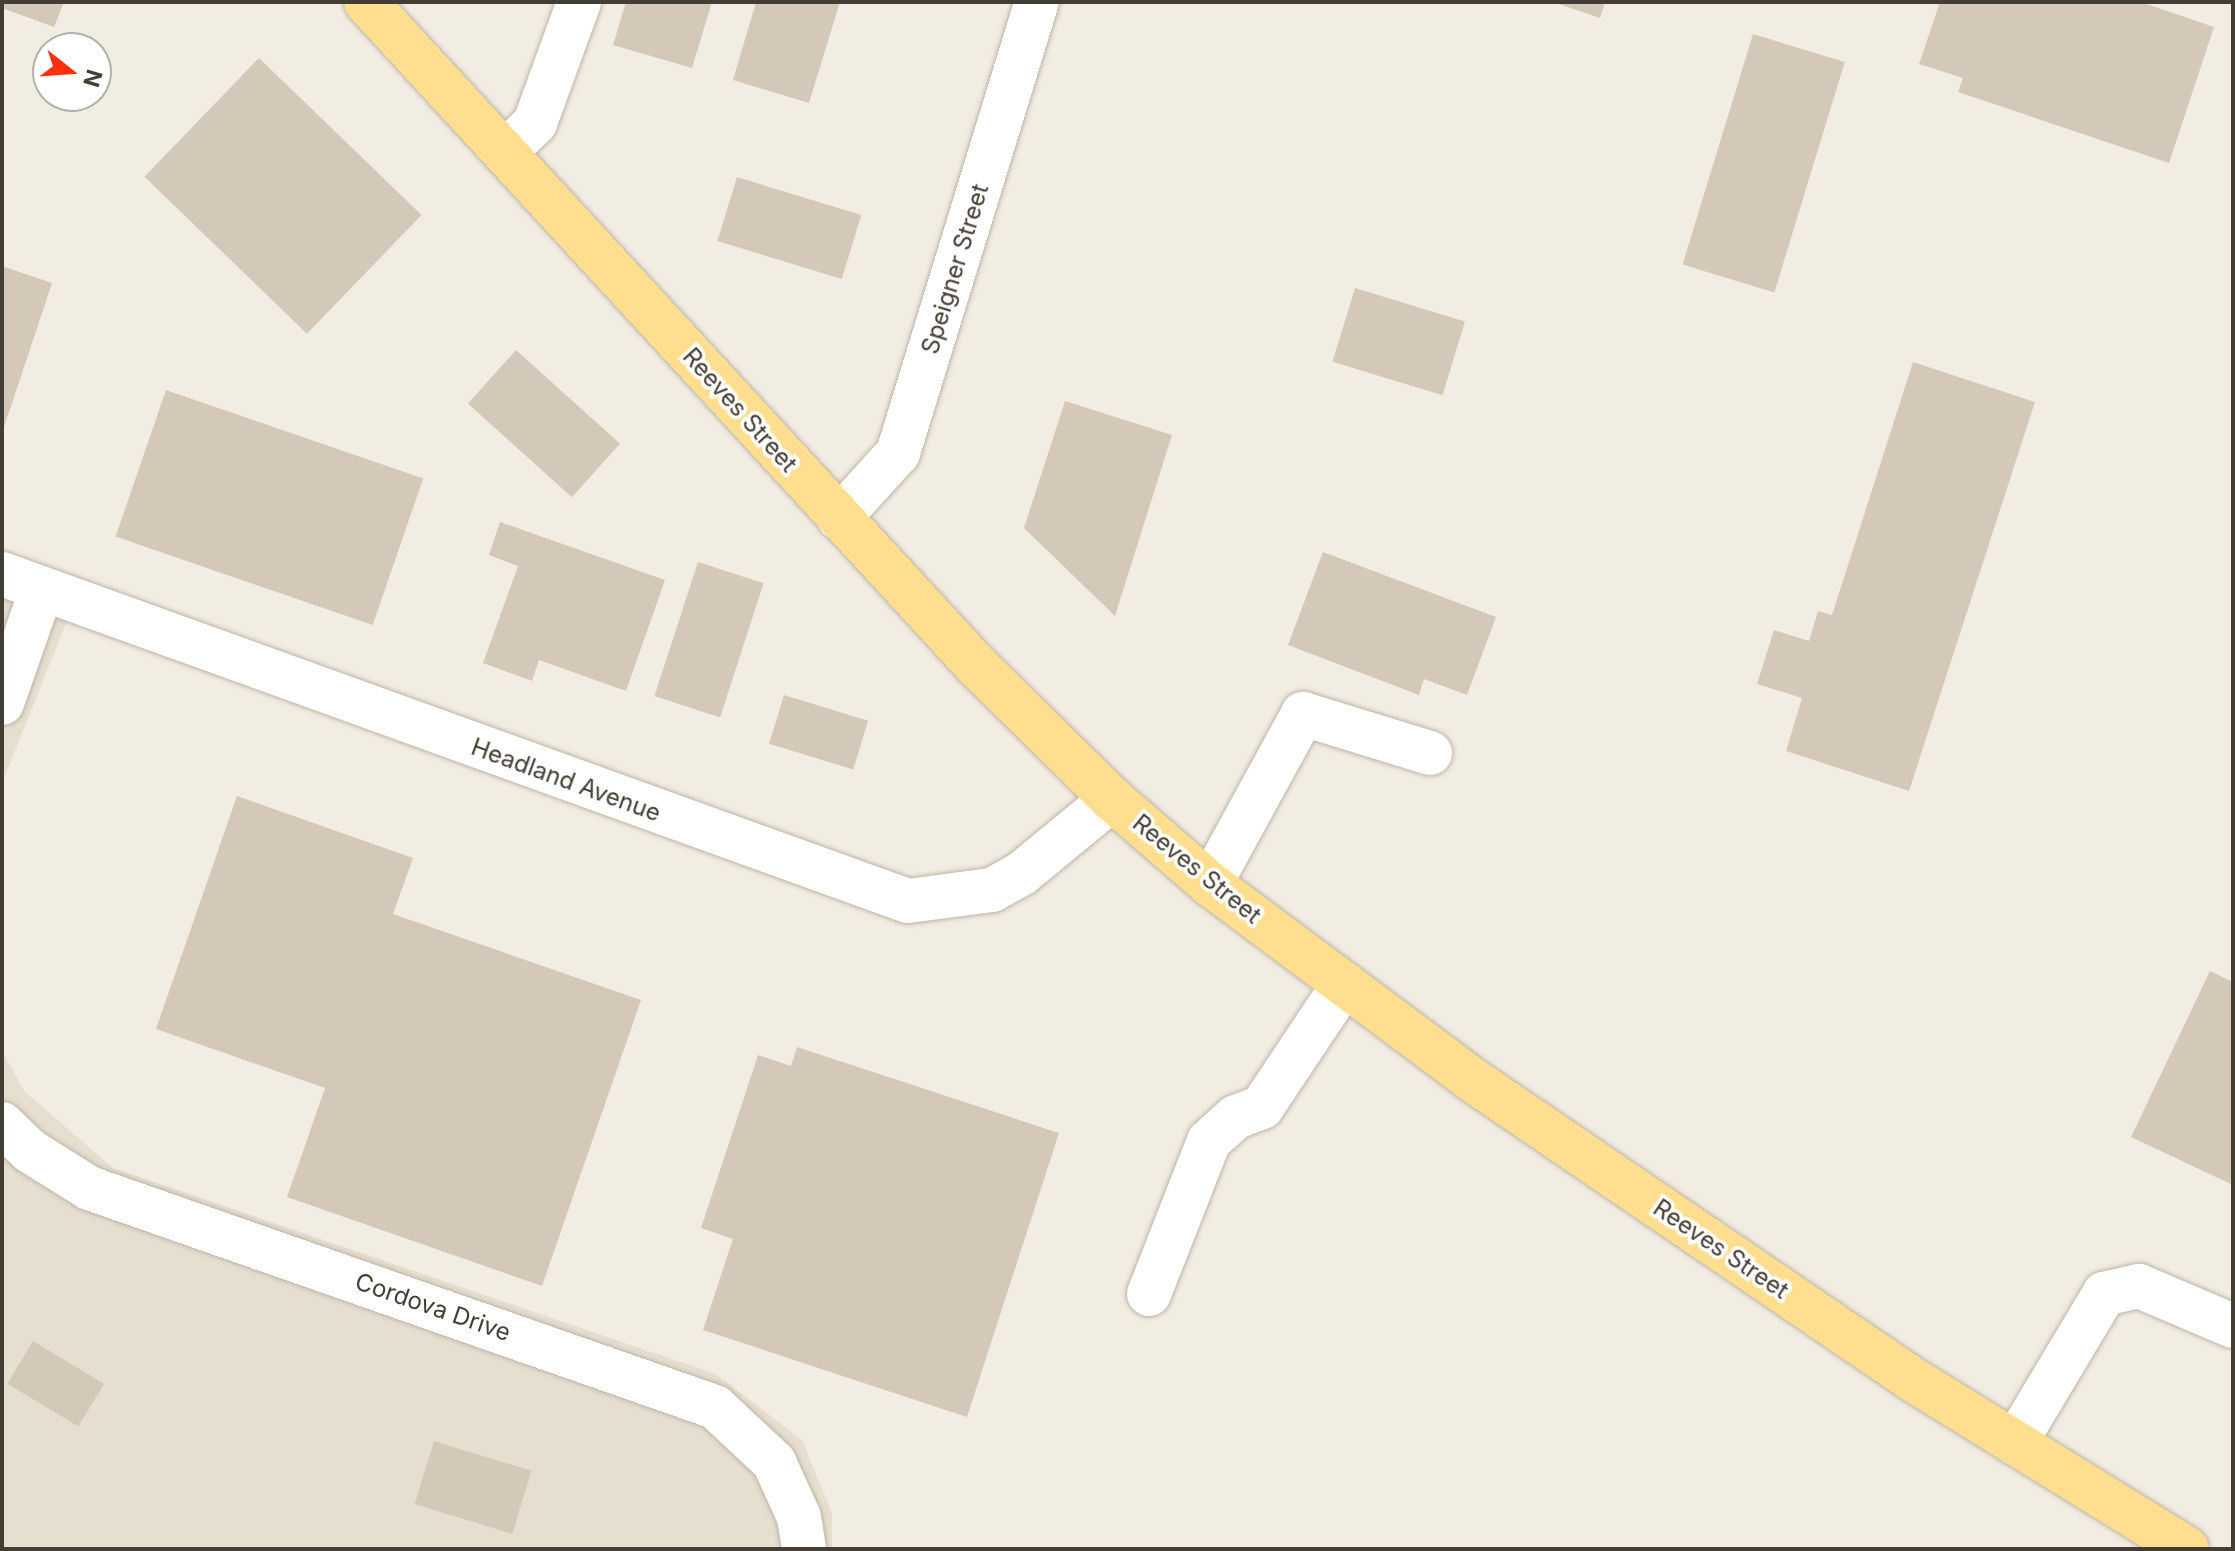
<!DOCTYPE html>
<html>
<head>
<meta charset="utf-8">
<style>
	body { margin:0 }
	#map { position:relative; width:2235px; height:1551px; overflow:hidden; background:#f2ede3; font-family:Inter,sans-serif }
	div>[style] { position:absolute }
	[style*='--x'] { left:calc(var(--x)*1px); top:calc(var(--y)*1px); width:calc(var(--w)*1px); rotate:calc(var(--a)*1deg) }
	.residential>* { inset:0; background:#e6dfd0 }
	.building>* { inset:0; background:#d4c9b8; transform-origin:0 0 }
	.roads { filter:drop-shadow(0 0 2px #beb5a5) drop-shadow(0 0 2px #beb5a5) }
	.minor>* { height:44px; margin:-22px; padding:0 22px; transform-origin:22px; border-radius:22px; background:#fff }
	.major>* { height:44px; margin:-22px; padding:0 22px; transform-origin:22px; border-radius:22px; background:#ffde8f }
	span { translate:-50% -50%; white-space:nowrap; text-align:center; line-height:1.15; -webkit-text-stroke:7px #fff; paint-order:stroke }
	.street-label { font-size:24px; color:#443d33 }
	.frame { position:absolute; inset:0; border:4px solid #443d33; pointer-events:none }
	.north { position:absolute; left:32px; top:32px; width:80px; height:80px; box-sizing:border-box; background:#fff; border:2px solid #b4b1ad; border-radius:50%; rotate:107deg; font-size:22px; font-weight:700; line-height:32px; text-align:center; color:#443d33 }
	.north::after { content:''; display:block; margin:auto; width:28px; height:36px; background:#ff300d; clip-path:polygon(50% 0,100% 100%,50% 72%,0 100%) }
</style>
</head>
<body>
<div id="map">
	<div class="residential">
		<div style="clip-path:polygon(2px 598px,67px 621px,2px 783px)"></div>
		<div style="clip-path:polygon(2px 1051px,25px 1092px,113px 1168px,716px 1374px,802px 1440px,832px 1513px,832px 1549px,2px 1549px)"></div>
	</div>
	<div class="building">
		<div style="clip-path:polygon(2px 2px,64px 2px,54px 27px,2px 8px)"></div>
		<div style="clip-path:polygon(626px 2px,712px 2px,692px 68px,613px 45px)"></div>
		<div style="clip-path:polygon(756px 2px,840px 2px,809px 103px,733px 80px)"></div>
		<div style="clip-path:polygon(1553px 2px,1605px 2px,1600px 18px)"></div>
		<div style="clip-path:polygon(1940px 2px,2141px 2px,2214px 27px,2169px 163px,1958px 92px,1963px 78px,1919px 64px)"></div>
		<div style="left:1753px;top:34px;width:96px;height:241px;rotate:17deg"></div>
		<div style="left:259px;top:58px;width:226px;height:165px;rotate:44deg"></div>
		<div style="left:737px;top:177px;width:130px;height:67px;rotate:17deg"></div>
		<div style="clip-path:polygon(2px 266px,52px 283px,3px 430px,2px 430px)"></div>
		<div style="left:1355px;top:288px;width:115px;height:77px;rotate:17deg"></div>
		<div style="left:516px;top:350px;width:140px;height:72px;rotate:42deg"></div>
		<div style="clip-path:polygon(1913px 362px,2035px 402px,1909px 791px,1786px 751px,1802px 698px,1757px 684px,1774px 630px,1809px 641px,1818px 611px,1832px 615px)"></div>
		<div style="left:166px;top:390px;width:272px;height:155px;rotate:19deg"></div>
		<div style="clip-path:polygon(1065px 401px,1172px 435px,1115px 616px,1024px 528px)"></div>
		<div style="clip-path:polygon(500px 522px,665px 580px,626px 691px,539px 660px,532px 681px,483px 663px,518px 566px,489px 555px)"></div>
		<div style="clip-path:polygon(1323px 552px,1496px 617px,1467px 695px,1424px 679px,1419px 695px,1288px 645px)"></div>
		<div style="left:698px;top:562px;width:69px;height:141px;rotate:18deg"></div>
		<div style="left:784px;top:695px;width:88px;height:51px;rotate:17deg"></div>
		<div style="clip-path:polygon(237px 796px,413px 858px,393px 914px,641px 1000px,542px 1286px,287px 1197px,325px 1088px,156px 1029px)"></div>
		<div style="clip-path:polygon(2210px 971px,2233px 982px,2233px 1185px,2131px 1137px)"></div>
		<div style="clip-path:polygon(797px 1047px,1059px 1133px,967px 1417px,703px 1330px,733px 1239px,701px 1228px,758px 1055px,791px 1066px)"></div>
		<div style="left:33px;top:1341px;width:83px;height:50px;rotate:31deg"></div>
		<div style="left:434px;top:1441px;width:102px;height:66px;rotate:17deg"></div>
	</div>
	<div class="roads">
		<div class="minor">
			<div style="--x:505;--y:152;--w:42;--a:-44"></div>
			<div style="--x:535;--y:123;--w:129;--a:-70"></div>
			<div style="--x:839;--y:518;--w:88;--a:-47.8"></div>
			<div style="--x:898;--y:453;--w:472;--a:-72.9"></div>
			<div style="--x:2;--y:574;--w:963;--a:19.85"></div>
			<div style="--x:908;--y:901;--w:85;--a:-7.5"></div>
			<div style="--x:992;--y:890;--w:33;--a:-29"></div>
			<div style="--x:1021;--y:874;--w:118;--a:-39.5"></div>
			<div style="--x:2;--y:703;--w:121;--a:-70.7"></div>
			<div style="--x:1210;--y:884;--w:194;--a:-61.3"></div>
			<div style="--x:1303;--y:714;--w:133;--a:17.1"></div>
			<div style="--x:2;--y:1124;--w:39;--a:44"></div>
			<div style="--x:30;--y:1151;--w:70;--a:32.1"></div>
			<div style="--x:89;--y:1188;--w:663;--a:19.28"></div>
			<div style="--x:715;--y:1407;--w:81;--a:43"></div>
			<div style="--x:774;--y:1462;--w:60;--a:65.6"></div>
			<div style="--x:799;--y:1517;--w:32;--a:81"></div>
			<div style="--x:1149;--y:1294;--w:164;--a:-68.6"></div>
			<div style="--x:1209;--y:1141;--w:36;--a:-42"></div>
			<div style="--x:1236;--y:1117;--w:28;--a:-21"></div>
			<div style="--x:1262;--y:1107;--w:148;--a:-56.3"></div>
			<div style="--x:2015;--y:1443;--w:174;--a:-59.1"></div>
			<div style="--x:2104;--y:1294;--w:36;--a:-13"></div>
			<div style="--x:2139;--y:1286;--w:102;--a:23.1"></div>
		</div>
		<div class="major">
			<div style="--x:366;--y:2;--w:898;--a:47.39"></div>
			<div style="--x:974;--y:663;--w:194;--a:44.6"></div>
			<div style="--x:1112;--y:799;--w:130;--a:40.9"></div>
			<div style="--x:1210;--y:884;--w:329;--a:36.7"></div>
			<div style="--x:1474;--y:1081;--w:530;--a:34.23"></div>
			<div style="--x:1912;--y:1379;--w:323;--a:31.7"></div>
		</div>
	</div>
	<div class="street-label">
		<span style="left:955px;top:269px;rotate:-73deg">Speigner Street</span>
		<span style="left:740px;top:410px;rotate:48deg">Reeves Street</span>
		<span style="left:566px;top:780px;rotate:20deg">Headland Avenue</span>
		<span style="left:1197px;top:869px;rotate:39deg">Reeves Street</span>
		<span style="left:1721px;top:1249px;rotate:34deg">Reeves Street</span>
		<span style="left:433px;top:1307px;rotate:19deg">Cordova Drive</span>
	</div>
	<div class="frame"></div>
	<div class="north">N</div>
</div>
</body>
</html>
